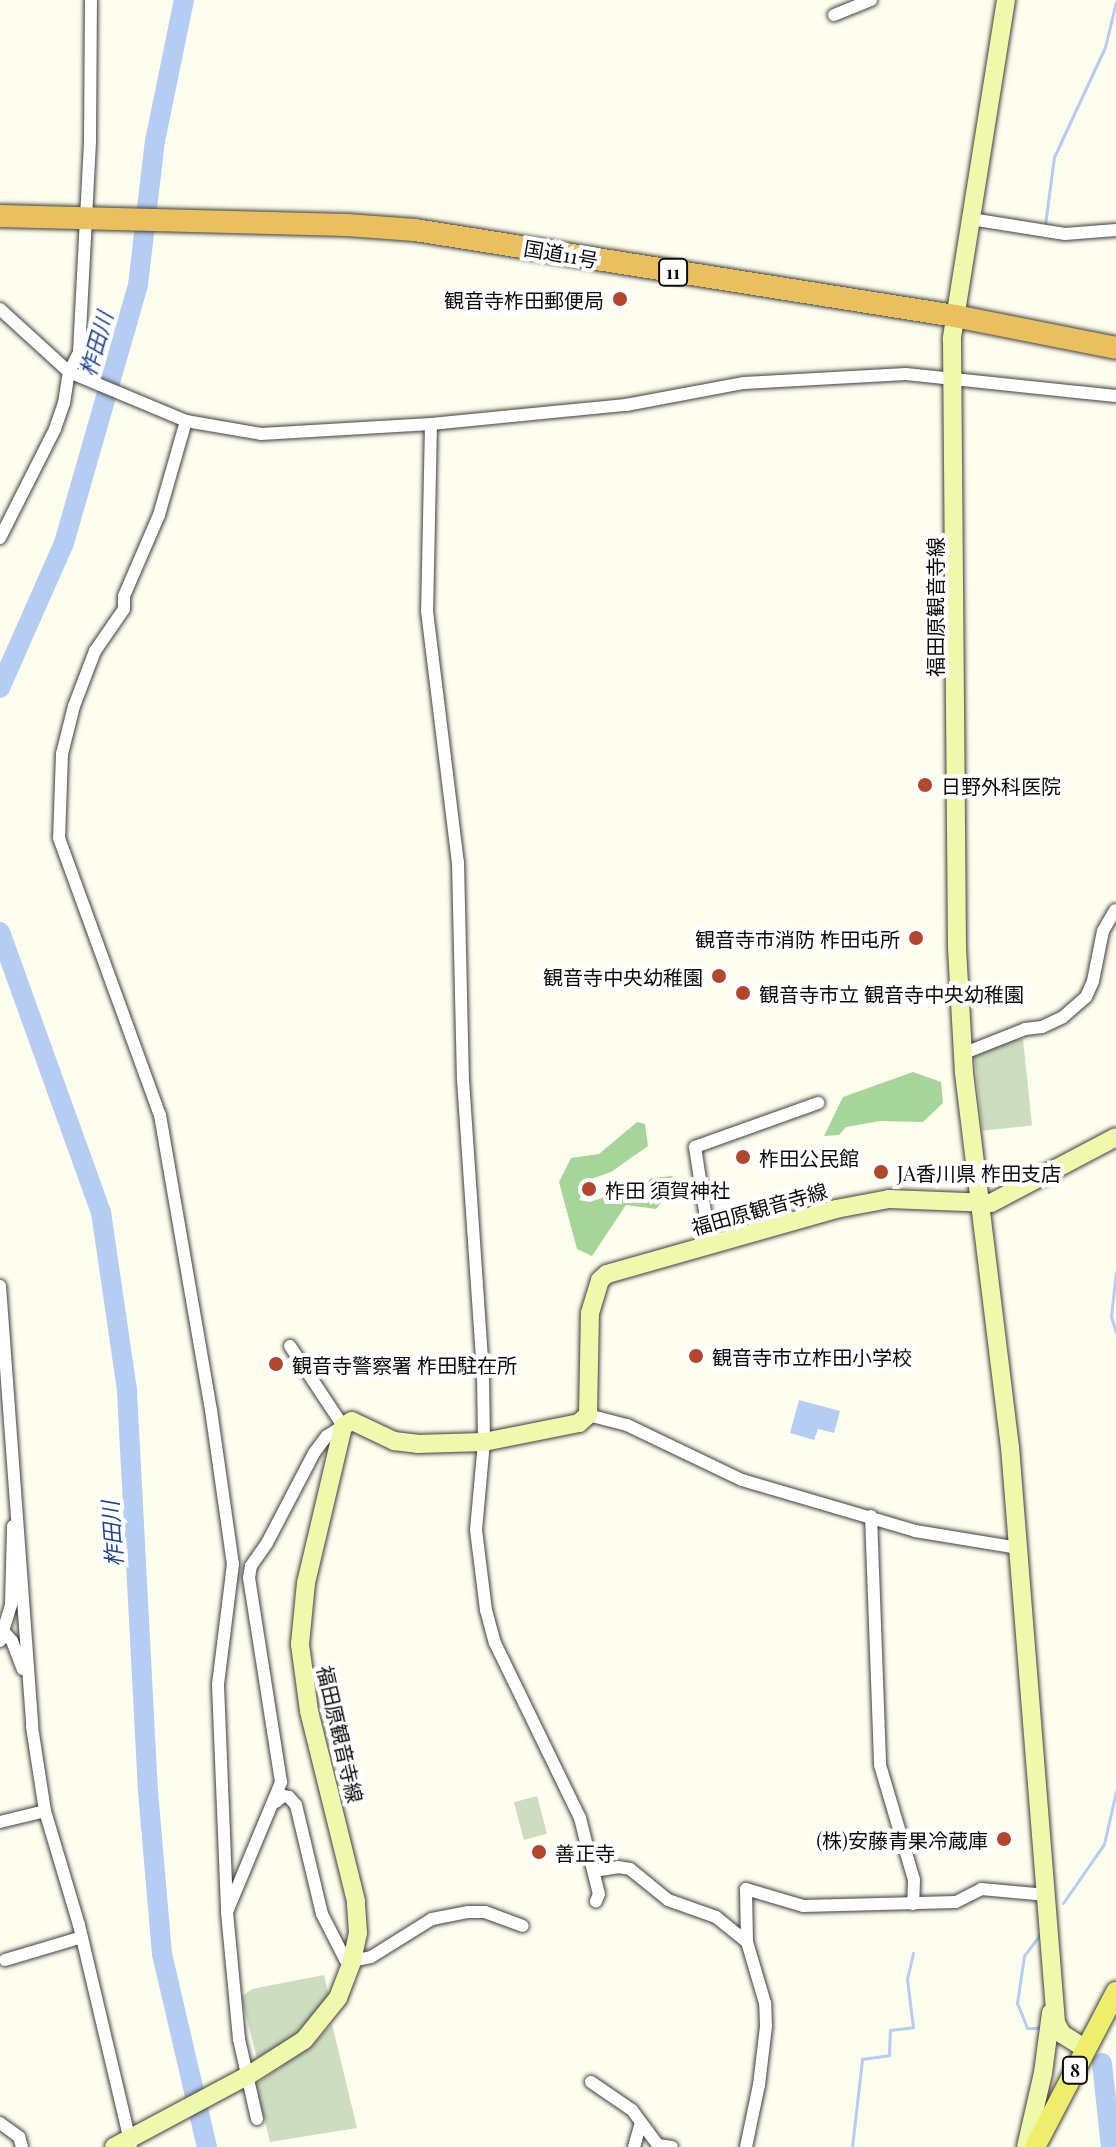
<!DOCTYPE html>
<html>
<head>
<meta charset="utf-8">
<style>
	body { margin:0 }
	#map { position:relative; width:1116px; height:2147px; overflow:hidden; background:#fdfeed; font-family:"Playfair Display","Noto Sans JP",serif }
	div>[style] { position:absolute }
	[style*='--x'] { left:calc(var(--x)*1px); top:calc(var(--y)*1px); width:calc(var(--w)*1px); rotate:calc(var(--a)*1deg) }
	.forest>* { inset:0; background:#a6d59a }
	.cemetery>* { inset:0; background:#cddec0; transform-origin:0 0 }
	.water>* { inset:0; background:#b5cdf2 }
	.stream>* { height:3px; margin:-1.5px; padding:0 1.5px; transform-origin:1.5px; border-radius:1.5px; background:#b5cdf2 }
	.river>* { height:20px; margin:-10px; padding:0 10px; transform-origin:10px; border-radius:10px; background:#b5cdf2 }
	.roads { filter:drop-shadow(0 0 2px #3f3f3f) drop-shadow(0 0 2px #3f3f3f) }
	.street>* { height:12px; margin:-6px; padding:0 6px; transform-origin:6px; border-radius:6px; background:#fff }
	.secondary>* { height:18px; margin:-9px; padding:0 9px; transform-origin:9px; border-radius:9px; background:#eff9ac }
	.primary>* { height:20px; margin:-10px; padding:0 10px; transform-origin:10px; border-radius:10px; background:#efee6c }
	.highway>* { height:22px; margin:-11px; padding:0 11px; transform-origin:11px; border-radius:11px; background:#eac05f }
	.dots>* { width:22px; height:22px; translate:-50% -50%; box-sizing:border-box; border:4px solid #fff; border-radius:50% }
	span { translate:-50% -50%; white-space:nowrap; text-align:center; line-height:1.15; -webkit-text-stroke:8px #fff; paint-order:stroke }
	.shield-label span { padding:2px 6px; background:#fff; border:2px solid; border-radius:6px; -webkit-text-stroke-width:0 }
	.shield-label { font-size:18px; color:#0c0c0c; font-weight:700 }
	.street-label { font-size:20px; color:#0c0c0c }
	.poi-label { font-size:20px; color:#0c0c0c }
	.right { translate:-100% -50%; text-align:right }
	.left { translate:0 -50%; text-align:left }
	.water-label { font-size:22px; color:#1f4595; font-style:italic }
</style>
</head>
<body>
<div id="map">
	<div class="forest">
		<div style="clip-path:polygon(913px 1072px,941px 1082px,943px 1103px,923px 1122px,880px 1121px,846px 1127px,839px 1135px,824px 1136px,843px 1097px)"></div>
		<div style="clip-path:polygon(637px 1122px,645px 1124px,648px 1146px,611px 1172px,591px 1179px,579px 1200px,590px 1202px,619px 1192px,633px 1198px,651px 1178px,673px 1176px,670px 1192px,656px 1209px,626px 1205px,592px 1256px,577px 1249px,559px 1182px,571px 1158px,599px 1154px)"></div>
	</div>
	<div class="cemetery">
		<div style="left:1023px;top:1039px;width:87px;height:50px;rotate:84deg"></div>
		<div style="left:537px;top:1796px;width:39px;height:24px;rotate:75deg"></div>
		<div style="clip-path:polygon(324px 1975px,329px 1996px,309px 2020px,291px 2038px,257px 2058px,241px 1997px,252px 1989px)"></div>
		<div style="clip-path:polygon(332px 2024px,357px 2128px,270px 2142px,256px 2084px,312px 2046px)"></div>
	</div>
	<div class="water">
		<div style="clip-path:polygon(799px 1400px,840px 1411px,834px 1433px,818px 1429px,814px 1440px,790px 1433px)"></div>
	</div>
	<div class="stream">
		<div style="--x:1045;--y:225;--w:69;--a:-82.5"></div>
		<div style="--x:1054;--y:157;--w:121;--a:-65.1"></div>
		<div style="--x:1105;--y:47;--w:46;--a:-76.3"></div>
		<div style="--x:1116;--y:1272;--w:44;--a:96.5"></div>
		<div style="--x:1111;--y:1316;--w:17;--a:73"></div>
		<div style="--x:1063;--y:1903;--w:72;--a:-55.2"></div>
		<div style="--x:1104;--y:1844;--w:54;--a:-77.2"></div>
		<div style="--x:1042;--y:1932;--w:30;--a:127"></div>
		<div style="--x:1024;--y:1956;--w:48;--a:98.5"></div>
		<div style="--x:1017;--y:2003;--w:27;--a:68"></div>
		<div style="--x:1027;--y:2028;--w:16;--a:0"></div>
		<div style="--x:852;--y:2147;--w:89;--a:-83.5"></div>
		<div style="--x:862;--y:2059;--w:27;--a:-8"></div>
		<div style="--x:889;--y:2055;--w:25;--a:-88"></div>
		<div style="--x:890;--y:2030;--w:23;--a:-7"></div>
		<div style="--x:913;--y:2027;--w:48;--a:-97.1"></div>
		<div style="--x:907;--y:1979;--w:27;--a:-77"></div>
	</div>
	<div class="river">
		<div style="--x:0;--y:688;--w:158;--a:-66.2"></div>
		<div style="--x:64;--y:543;--w:268;--a:-74"></div>
		<div style="--x:138;--y:285;--w:145;--a:-83.3"></div>
		<div style="--x:155;--y:141;--w:144;--a:-78.4"></div>
		<div style="--x:0;--y:932;--w:298;--a:70.2"></div>
		<div style="--x:101;--y:1212;--w:181;--a:81.7"></div>
		<div style="--x:127;--y:1391;--w:401;--a:87"></div>
		<div style="--x:148;--y:1791;--w:164;--a:85.1"></div>
		<div style="--x:162;--y:1954;--w:198;--a:76.9"></div>
		<div style="--x:1102;--y:2063;--w:84;--a:83.9"></div>
	</div>
	<div class="roads">
		<div class="street">
			<div style="--x:834;--y:15;--w:40;--a:-22"></div>
			<div style="--x:971;--y:219;--w:95;--a:9.1"></div>
			<div style="--x:1065;--y:234;--w:51;--a:-4.5"></div>
			<div style="--x:0;--y:309;--w:93;--a:42.4"></div>
			<div style="--x:69;--y:372;--w:127;--a:22.7"></div>
			<div style="--x:186;--y:421;--w:76;--a:9.8"></div>
			<div style="--x:261;--y:434;--w:170;--a:-3.4"></div>
			<div style="--x:431;--y:424;--w:196;--a:-5.6"></div>
			<div style="--x:626;--y:405;--w:120;--a:-10.6"></div>
			<div style="--x:744;--y:383;--w:162;--a:-3.2"></div>
			<div style="--x:906;--y:374;--w:211;--a:6"></div>
			<div style="--x:186;--y:421;--w:98;--a:106"></div>
			<div style="--x:159;--y:515;--w:88;--a:113.4"></div>
			<div style="--x:124;--y:596;--w:13;--a:90"></div>
			<div style="--x:124;--y:609;--w:51;--a:124.6"></div>
			<div style="--x:95;--y:651;--w:59;--a:110.9"></div>
			<div style="--x:74;--y:706;--w:49;--a:104"></div>
			<div style="--x:62;--y:754;--w:84;--a:92"></div>
			<div style="--x:59;--y:838;--w:295;--a:70"></div>
			<div style="--x:160;--y:1115;--w:299;--a:80.2"></div>
			<div style="--x:211;--y:1410;--w:156;--a:81.9"></div>
			<div style="--x:233;--y:1564;--w:122;--a:97.1"></div>
			<div style="--x:218;--y:1685;--w:227;--a:87.7"></div>
			<div style="--x:431;--y:424;--w:187;--a:91.2"></div>
			<div style="--x:427;--y:611;--w:253;--a:83"></div>
			<div style="--x:458;--y:862;--w:218;--a:88.7"></div>
			<div style="--x:463;--y:1080;--w:297;--a:86.1"></div>
			<div style="--x:483;--y:1376;--w:66;--a:89.1"></div>
			<div style="--x:484;--y:1442;--w:88;--a:95.2"></div>
			<div style="--x:476;--y:1530;--w:81;--a:82.9"></div>
			<div style="--x:486;--y:1610;--w:34;--a:75"></div>
			<div style="--x:495;--y:1643;--w:195;--a:64.1"></div>
			<div style="--x:580;--y:1818;--w:78;--a:76"></div>
			<div style="--x:599;--y:1894;--w:8;--a:113"></div>
			<div style="--x:0;--y:538;--w:122;--a:-63.2"></div>
			<div style="--x:55;--y:429;--w:28;--a:-71"></div>
			<div style="--x:64;--y:403;--w:31;--a:-81"></div>
			<div style="--x:69;--y:372;--w:22;--a:-63"></div>
			<div style="--x:79;--y:352;--w:213;--a:-87"></div>
			<div style="--x:90;--y:139;--w:139;--a:-89.6"></div>
			<div style="--x:962;--y:1054;--w:68;--a:-21.6"></div>
			<div style="--x:1025;--y:1029;--w:17;--a:-7"></div>
			<div style="--x:1042;--y:1027;--w:23;--a:-25"></div>
			<div style="--x:1063;--y:1017;--w:30;--a:-41"></div>
			<div style="--x:1086;--y:997;--w:17;--a:-66"></div>
			<div style="--x:1093;--y:981;--w:51;--a:-78.7"></div>
			<div style="--x:1103;--y:931;--w:24;--a:-60"></div>
			<div style="--x:710;--y:1244;--w:98;--a:-98.8"></div>
			<div style="--x:695;--y:1147;--w:131;--a:-19.7"></div>
			<div style="--x:0;--y:1286;--w:442;--a:85.8"></div>
			<div style="--x:32;--y:1727;--w:85;--a:81.2"></div>
			<div style="--x:45;--y:1811;--w:119;--a:73.4"></div>
			<div style="--x:79;--y:1925;--w:226;--a:76.7"></div>
			<div style="--x:588;--y:1415;--w:40;--a:14.4"></div>
			<div style="--x:627;--y:1425;--w:127;--a:25.6"></div>
			<div style="--x:742;--y:1480;--w:180;--a:16.4"></div>
			<div style="--x:915;--y:1531;--w:105;--a:9.3"></div>
			<div style="--x:871;--y:1516;--w:249;--a:87.9"></div>
			<div style="--x:880;--y:1765;--w:120;--a:73.5"></div>
			<div style="--x:914;--y:1880;--w:24;--a:92"></div>
			<div style="--x:5;--y:1633;--w:11;--a:49"></div>
			<div style="--x:12;--y:1641;--w:30;--a:69"></div>
			<div style="--x:0;--y:1641;--w:39;--a:-73"></div>
			<div style="--x:11;--y:1604;--w:78;--a:-88.5"></div>
			<div style="--x:276;--y:1802;--w:9;--a:-41"></div>
			<div style="--x:283;--y:1796;--w:6;--a:9"></div>
			<div style="--x:289;--y:1797;--w:11;--a:49"></div>
			<div style="--x:296;--y:1805;--w:112;--a:76.6"></div>
			<div style="--x:322;--y:1914;--w:51;--a:62.9"></div>
			<div style="--x:345;--y:1959;--w:7;--a:16"></div>
			<div style="--x:352;--y:1961;--w:19;--a:-12"></div>
			<div style="--x:371;--y:1957;--w:72;--a:-31.9"></div>
			<div style="--x:432;--y:1919;--w:37;--a:-11"></div>
			<div style="--x:468;--y:1912;--w:17;--a:0"></div>
			<div style="--x:485;--y:1912;--w:40;--a:20.2"></div>
			<div style="--x:0;--y:1822;--w:46;--a:-13.7"></div>
			<div style="--x:594;--y:1871;--w:24;--a:-9"></div>
			<div style="--x:618;--y:1867;--w:12;--a:9"></div>
			<div style="--x:630;--y:1869;--w:49;--a:39.2"></div>
			<div style="--x:668;--y:1900;--w:51;--a:19.5"></div>
			<div style="--x:716;--y:1917;--w:40;--a:39"></div>
			<div style="--x:5;--y:1960;--w:80;--a:-16.6"></div>
			<div style="--x:591;--y:2082;--w:50;--a:34.3"></div>
			<div style="--x:632;--y:2110;--w:44;--a:53.4"></div>
			<div style="--x:658;--y:2145;--w:14;--a:8"></div>
			<div style="--x:257;--y:2119;--w:82;--a:-102.7"></div>
			<div style="--x:239;--y:2039;--w:128;--a:-95.4"></div>
			<div style="--x:227;--y:1912;--w:141;--a:-67.4"></div>
			<div style="--x:281;--y:1782;--w:206;--a:-98.9"></div>
			<div style="--x:249;--y:1578;--w:12;--a:-81"></div>
			<div style="--x:251;--y:1566;--w:28;--a:-55"></div>
			<div style="--x:267;--y:1543;--w:102;--a:-62.4"></div>
			<div style="--x:314;--y:1453;--w:21;--a:-53"></div>
			<div style="--x:327;--y:1436;--w:19;--a:-32"></div>
			<div style="--x:343;--y:1426;--w:96;--a:-123.5"></div>
			<div style="--x:0;--y:2123;--w:24;--a:36"></div>
			<div style="--x:19;--y:2137;--w:10;--a:73"></div>
			<div style="--x:634;--y:2147;--w:25;--a:-74"></div>
			<div style="--x:746;--y:2147;--w:63;--a:-78.2"></div>
			<div style="--x:759;--y:2085;--w:59;--a:-83.2"></div>
			<div style="--x:766;--y:2026;--w:23;--a:-92"></div>
			<div style="--x:765;--y:2003;--w:64;--a:-106.4"></div>
			<div style="--x:747;--y:1942;--w:53;--a:-91.1"></div>
			<div style="--x:746;--y:1889;--w:59;--a:16.6"></div>
			<div style="--x:803;--y:1906;--w:153;--a:-1.5"></div>
			<div style="--x:956;--y:1902;--w:28;--a:-27"></div>
			<div style="--x:981;--y:1889;--w:66;--a:5.2"></div>
		</div>
		<div class="secondary">
			<div style="--x:1006;--y:0;--w:343;--a:99.1"></div>
			<div style="--x:952;--y:339;--w:609;--a:89.53"></div>
			<div style="--x:957;--y:948;--w:125;--a:86.8"></div>
			<div style="--x:964;--y:1073;--w:377;--a:83"></div>
			<div style="--x:1010;--y:1447;--w:578;--a:85.43"></div>
			<div style="--x:1056;--y:2023;--w:13;--a:61"></div>
			<div style="--x:1062;--y:2034;--w:28;--a:32"></div>
			<div style="--x:114;--y:2147;--w:153;--a:-28.1"></div>
			<div style="--x:249;--y:2075;--w:65;--a:-32.5"></div>
			<div style="--x:304;--y:2040;--w:54;--a:-51"></div>
			<div style="--x:338;--y:1998;--w:40;--a:-69"></div>
			<div style="--x:352;--y:1961;--w:29;--a:-78"></div>
			<div style="--x:358;--y:1933;--w:32;--a:-94"></div>
			<div style="--x:356;--y:1901;--w:196;--a:-103.9"></div>
			<div style="--x:309;--y:1711;--w:68;--a:-97.7"></div>
			<div style="--x:300;--y:1644;--w:61;--a:-84.4"></div>
			<div style="--x:306;--y:1583;--w:161;--a:-76.7"></div>
			<div style="--x:343;--y:1426;--w:10;--a:-29"></div>
			<div style="--x:352;--y:1421;--w:47;--a:25.5"></div>
			<div style="--x:394;--y:1441;--w:23;--a:7"></div>
			<div style="--x:417;--y:1444;--w:67;--a:-1.7"></div>
			<div style="--x:484;--y:1442;--w:97;--a:-11.3"></div>
			<div style="--x:579;--y:1423;--w:12;--a:-42"></div>
			<div style="--x:588;--y:1415;--w:102;--a:-88.9"></div>
			<div style="--x:590;--y:1313;--w:34;--a:-73"></div>
			<div style="--x:600;--y:1280;--w:9;--a:-41"></div>
			<div style="--x:607;--y:1274;--w:238;--a:-15.8"></div>
			<div style="--x:836;--y:1209;--w:54;--a:-10.7"></div>
			<div style="--x:889;--y:1199;--w:102;--a:2.2"></div>
			<div style="--x:991;--y:1203;--w:141;--a:-27.8"></div>
			<div style="--x:1026;--y:2147;--w:76;--a:-77.1"></div>
			<div style="--x:1043;--y:2073;--w:61;--a:-82.4"></div>
		</div>
		<div class="primary">
			<div style="--x:1035;--y:2147;--w:175;--a:-62.4"></div>
		</div>
		<div class="highway">
			<div style="--x:0;--y:216;--w:347;--a:1.5"></div>
			<div style="--x:347;--y:225;--w:68;--a:4.2"></div>
			<div style="--x:415;--y:230;--w:547;--a:9.05"></div>
			<div style="--x:955;--y:316;--w:164;--a:11.2"></div>
		</div>
	</div>
	<div class="dots">
		<div style="left:620px;top:299px;background:#b2472e"></div>
		<div style="left:925px;top:785px;background:#b2472e"></div>
		<div style="left:916px;top:938px;background:#b2472e"></div>
		<div style="left:719px;top:976px;background:#b2472e"></div>
		<div style="left:743px;top:993px;background:#b2472e"></div>
		<div style="left:743px;top:1157px;background:#b2472e"></div>
		<div style="left:881px;top:1172px;background:#b2472e"></div>
		<div style="left:589px;top:1189px;background:#b2472e"></div>
		<div style="left:696px;top:1356px;background:#b2472e"></div>
		<div style="left:276px;top:1364px;background:#b2472e"></div>
		<div style="left:1004px;top:1839px;background:#b2472e"></div>
		<div style="left:539px;top:1852px;background:#b2472e"></div>
	</div>
	<div class="shield-label">
		<span style="left:673px;top:272px">11</span>
		<span style="left:1075px;top:2070px">8</span>
	</div>
	<div class="street-label">
		<span style="left:561px;top:253px;rotate:10deg">国道11号</span>
		<span style="left:934px;top:607px;rotate:-90deg">福田原観音寺線</span>
		<span style="left:759px;top:1208px;rotate:-16deg">福田原観音寺線</span>
		<span style="left:341px;top:1734px;rotate:77deg">福田原観音寺線</span>
	</div>
	<div class="poi-label">
		<span class="right" style="left:604px;top:299px">観音寺柞田郵便局</span>
		<span class="left" style="left:941px;top:785px">日野外科医院</span>
		<span class="right" style="left:900px;top:938px">観音寺市消防 柞田屯所</span>
		<span class="right" style="left:703px;top:976px">観音寺中央幼稚園</span>
		<span class="left" style="left:759px;top:993px">観音寺市立 観音寺中央幼稚園</span>
		<span class="left" style="left:759px;top:1157px">柞田公民館</span>
		<span class="left" style="left:897px;top:1172px">JA香川県 柞田支店</span>
		<span class="left" style="left:605px;top:1189px">柞田 須賀神社</span>
		<span class="left" style="left:712px;top:1356px">観音寺市立柞田小学校</span>
		<span class="left" style="left:292px;top:1364px">観音寺警察署 柞田駐在所</span>
		<span class="right" style="left:988px;top:1839px">(株)安藤青果冷蔵庫</span>
		<span class="left" style="left:555px;top:1852px">善正寺</span>
	</div>
	<div class="water-label">
		<span style="left:96px;top:344px;rotate:-74deg">柞田川</span>
		<span style="left:112px;top:1534px;rotate:-94deg">柞田川</span>
	</div>
</div>
</body>
</html>
